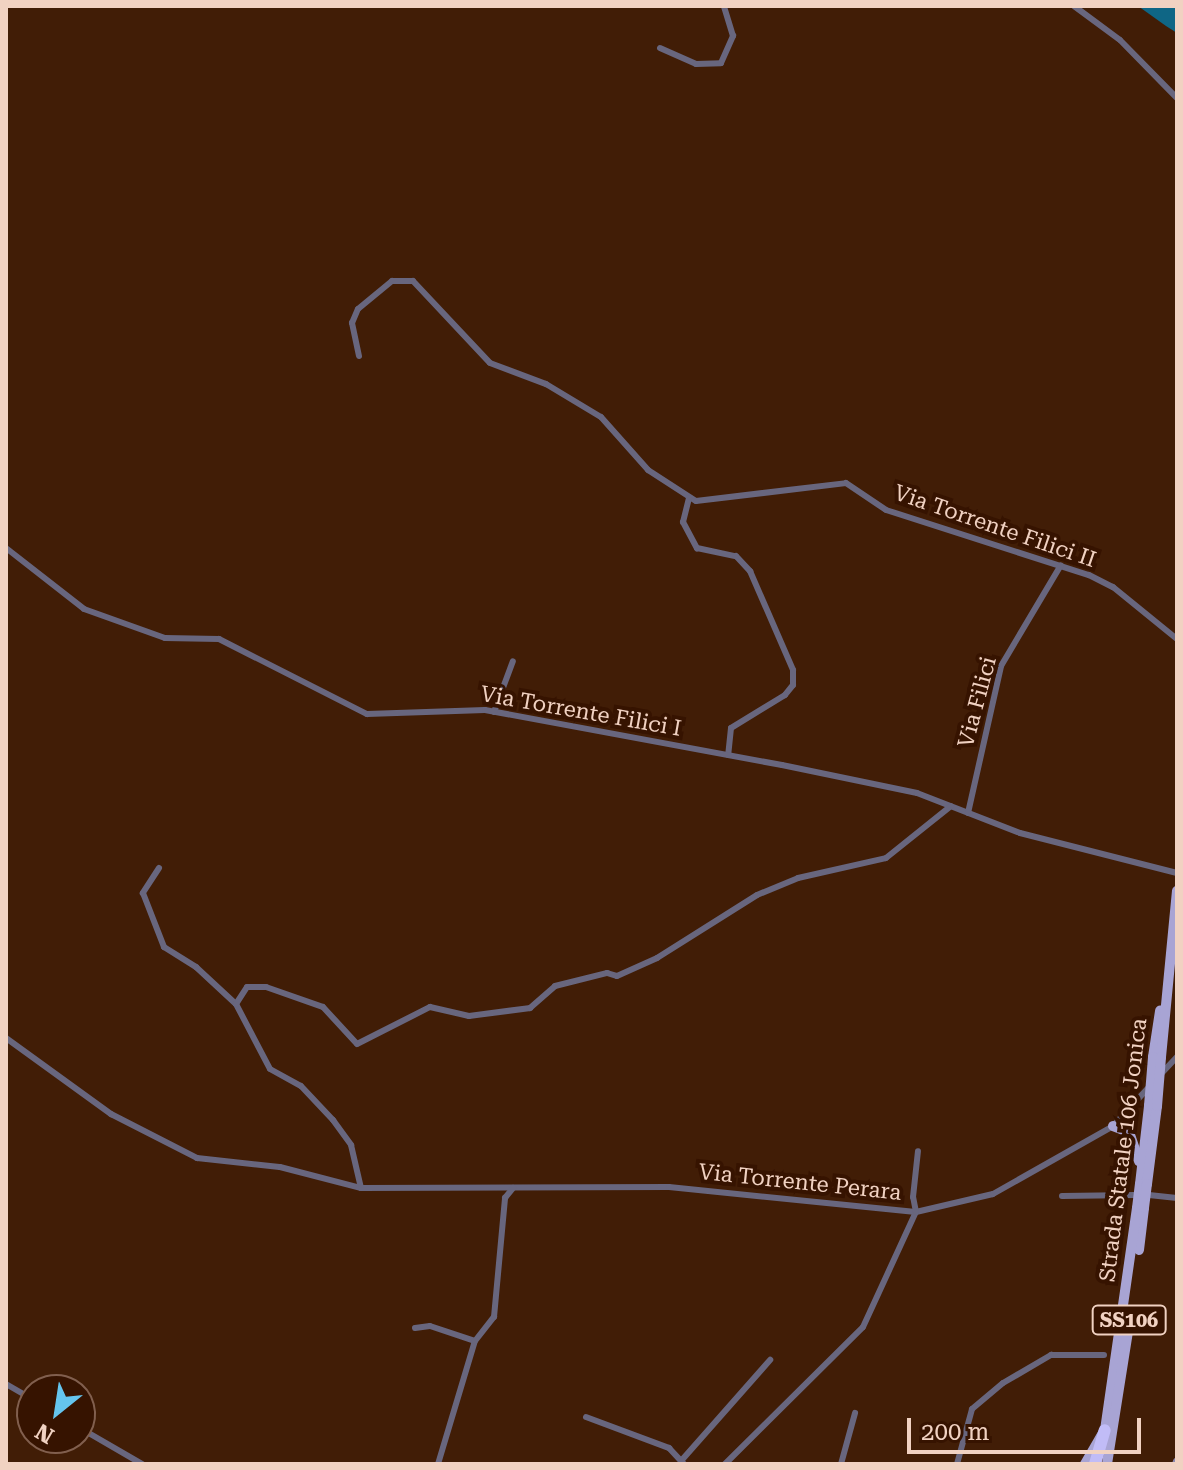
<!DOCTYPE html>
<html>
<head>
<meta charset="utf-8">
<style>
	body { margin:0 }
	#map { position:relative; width:1183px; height:1470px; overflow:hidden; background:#411d06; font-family:"Roboto Serif",serif }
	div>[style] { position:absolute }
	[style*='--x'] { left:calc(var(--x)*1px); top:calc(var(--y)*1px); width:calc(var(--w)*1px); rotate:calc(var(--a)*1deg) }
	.water>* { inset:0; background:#0f6685 }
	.street>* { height:6px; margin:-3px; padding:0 3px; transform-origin:3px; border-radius:3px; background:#68667e }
	.secondary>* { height:9px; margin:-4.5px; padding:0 4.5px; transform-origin:4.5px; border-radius:4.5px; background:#8c89af }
	.primary>* { height:10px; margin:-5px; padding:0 5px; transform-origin:5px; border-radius:5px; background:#a8a4d4 }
	.highway>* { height:12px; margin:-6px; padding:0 6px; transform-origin:6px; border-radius:6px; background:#c1bcf7 }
	.primary-bridge>* { height:10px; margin:-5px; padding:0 5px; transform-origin:5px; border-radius:5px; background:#a8a4d4 }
	span { translate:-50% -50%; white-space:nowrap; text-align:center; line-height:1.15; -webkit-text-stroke:8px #361300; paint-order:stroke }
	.shield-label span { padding:2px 6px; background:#361300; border:2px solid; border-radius:6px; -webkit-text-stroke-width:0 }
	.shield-label { font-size:20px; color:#f1d2c2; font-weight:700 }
	.street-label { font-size:22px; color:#f1d2c2 }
	.frame { position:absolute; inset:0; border:8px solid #f1d2c2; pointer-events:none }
	.north { position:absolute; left:16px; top:1374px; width:80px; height:80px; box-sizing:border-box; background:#361300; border:2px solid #815f4e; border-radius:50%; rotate:210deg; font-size:22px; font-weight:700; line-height:32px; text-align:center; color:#f1d2c2 }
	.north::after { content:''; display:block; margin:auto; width:28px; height:36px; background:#65c5ee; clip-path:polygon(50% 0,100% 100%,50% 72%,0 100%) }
	.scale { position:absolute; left:907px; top:1418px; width:234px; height:36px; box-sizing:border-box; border:4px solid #f1d2c2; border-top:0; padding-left:10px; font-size:24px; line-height:28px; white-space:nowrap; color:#f1d2c2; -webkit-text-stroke:6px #361300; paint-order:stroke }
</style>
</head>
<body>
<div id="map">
	<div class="water">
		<div style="clip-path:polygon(1138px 6px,1177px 6px,1177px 33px,1166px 26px)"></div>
	</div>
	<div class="street">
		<div style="--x:1074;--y:6;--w:57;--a:36.5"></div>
		<div style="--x:1120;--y:40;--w:81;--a:45.5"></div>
		<div style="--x:660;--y:48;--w:39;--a:24"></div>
		<div style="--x:696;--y:64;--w:25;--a:-2"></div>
		<div style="--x:721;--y:63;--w:30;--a:-66"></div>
		<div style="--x:733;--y:36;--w:31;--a:-107"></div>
		<div style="--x:359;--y:356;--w:34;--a:-102"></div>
		<div style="--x:352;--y:323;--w:15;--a:-67"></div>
		<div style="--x:358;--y:309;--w:44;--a:-39.5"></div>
		<div style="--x:392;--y:281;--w:21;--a:0"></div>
		<div style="--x:413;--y:281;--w:112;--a:46.8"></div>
		<div style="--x:490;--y:363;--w:60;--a:20.6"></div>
		<div style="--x:546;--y:384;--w:64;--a:31"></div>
		<div style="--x:601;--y:417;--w:71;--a:48.4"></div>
		<div style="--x:648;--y:470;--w:57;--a:32.9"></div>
		<div style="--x:696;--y:501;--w:151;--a:-6.8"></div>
		<div style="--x:846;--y:483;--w:48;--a:34"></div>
		<div style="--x:886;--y:510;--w:213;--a:17.8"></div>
		<div style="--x:1089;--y:575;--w:27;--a:27"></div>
		<div style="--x:1113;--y:587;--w:82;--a:39.1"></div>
		<div style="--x:689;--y:498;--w:25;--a:104"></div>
		<div style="--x:683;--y:522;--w:30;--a:62"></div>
		<div style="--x:697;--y:548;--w:40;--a:12"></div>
		<div style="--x:736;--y:556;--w:21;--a:47"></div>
		<div style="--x:750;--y:571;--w:108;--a:66.5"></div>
		<div style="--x:793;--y:670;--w:15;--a:90"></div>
		<div style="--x:793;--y:685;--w:13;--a:129"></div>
		<div style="--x:785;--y:695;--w:63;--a:148.6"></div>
		<div style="--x:731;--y:728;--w:27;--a:96"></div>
		<div style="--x:6;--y:548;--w:99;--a:38"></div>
		<div style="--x:84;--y:609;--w:86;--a:19.7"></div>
		<div style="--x:165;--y:638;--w:54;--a:1.1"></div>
		<div style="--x:219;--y:639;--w:166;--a:26.9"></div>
		<div style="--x:367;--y:714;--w:118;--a:-1.9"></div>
		<div style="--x:485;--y:710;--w:302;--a:10.5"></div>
		<div style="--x:782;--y:765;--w:138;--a:11.7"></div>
		<div style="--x:917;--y:793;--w:110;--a:21.2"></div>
		<div style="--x:1020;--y:833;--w:162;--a:14.3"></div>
		<div style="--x:494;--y:712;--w:54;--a:-69.6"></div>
		<div style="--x:968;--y:813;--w:151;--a:-77.3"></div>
		<div style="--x:1001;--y:666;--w:117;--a:-59.3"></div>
		<div style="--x:159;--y:868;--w:30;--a:123"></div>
		<div style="--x:143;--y:893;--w:58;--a:68.7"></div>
		<div style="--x:164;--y:947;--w:38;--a:32"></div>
		<div style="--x:196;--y:967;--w:54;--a:42.8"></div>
		<div style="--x:236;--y:1004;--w:73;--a:62.4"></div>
		<div style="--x:270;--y:1069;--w:35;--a:29"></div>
		<div style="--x:301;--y:1086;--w:47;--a:46.7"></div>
		<div style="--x:333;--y:1120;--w:31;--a:54"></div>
		<div style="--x:351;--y:1145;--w:44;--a:76.9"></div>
		<div style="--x:236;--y:1004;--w:20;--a:-57"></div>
		<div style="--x:247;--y:987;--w:19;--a:0"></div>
		<div style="--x:266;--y:987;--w:60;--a:19.3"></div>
		<div style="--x:323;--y:1007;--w:50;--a:47.4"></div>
		<div style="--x:357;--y:1044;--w:82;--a:-26.9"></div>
		<div style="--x:430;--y:1007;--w:40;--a:13"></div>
		<div style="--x:469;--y:1016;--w:62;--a:-7.5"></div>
		<div style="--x:530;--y:1008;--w:33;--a:-41"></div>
		<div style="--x:555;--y:986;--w:54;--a:-14"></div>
		<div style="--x:607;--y:973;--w:10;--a:17"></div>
		<div style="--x:617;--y:976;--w:44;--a:-24.2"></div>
		<div style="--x:657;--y:958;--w:118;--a:-32.2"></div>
		<div style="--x:757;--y:895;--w:44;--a:-22.5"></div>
		<div style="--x:798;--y:878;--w:90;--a:-12.8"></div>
		<div style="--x:886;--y:858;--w:83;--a:-38.7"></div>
		<div style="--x:6;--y:1038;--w:130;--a:35.9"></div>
		<div style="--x:111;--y:1114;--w:97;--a:27.1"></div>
		<div style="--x:197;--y:1158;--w:83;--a:6.2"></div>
		<div style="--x:280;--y:1167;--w:84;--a:14.5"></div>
		<div style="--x:361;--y:1188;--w:308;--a:-0.2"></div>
		<div style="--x:669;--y:1187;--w:248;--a:5.8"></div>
		<div style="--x:916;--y:1212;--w:79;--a:-13.2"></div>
		<div style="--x:993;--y:1194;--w:138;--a:-29.5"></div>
		<div style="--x:1113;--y:1126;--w:54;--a:-47.2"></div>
		<div style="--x:1160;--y:1075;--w:25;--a:-47"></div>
		<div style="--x:1149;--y:1195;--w:28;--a:6"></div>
		<div style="--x:1062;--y:1196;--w:73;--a:-0.8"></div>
		<div style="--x:415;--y:1328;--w:15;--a:-8"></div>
		<div style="--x:430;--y:1326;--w:47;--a:18.4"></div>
		<div style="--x:6;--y:1384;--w:30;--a:30"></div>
		<div style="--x:586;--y:1417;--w:89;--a:20.5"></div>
		<div style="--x:669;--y:1448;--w:22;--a:47"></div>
		<div style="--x:80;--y:1428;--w:72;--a:30.1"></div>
		<div style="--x:681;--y:1461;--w:135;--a:-48.6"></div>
		<div style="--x:438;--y:1464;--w:128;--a:-73.3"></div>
		<div style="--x:475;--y:1341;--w:31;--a:-52"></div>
		<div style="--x:494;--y:1317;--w:120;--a:-84.7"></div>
		<div style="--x:505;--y:1198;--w:13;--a:-51"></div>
		<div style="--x:725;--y:1464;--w:194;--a:-44.8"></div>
		<div style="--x:863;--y:1327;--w:127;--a:-65.3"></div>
		<div style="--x:916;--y:1212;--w:15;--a:-101"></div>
		<div style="--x:913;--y:1197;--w:46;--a:-83.8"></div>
		<div style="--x:841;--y:1464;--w:53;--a:-74.6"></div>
		<div style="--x:957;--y:1464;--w:57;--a:-74.7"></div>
		<div style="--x:972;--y:1409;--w:40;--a:-40"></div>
		<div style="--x:1003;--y:1383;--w:56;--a:-30.3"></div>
		<div style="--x:1051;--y:1355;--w:53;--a:0"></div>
	</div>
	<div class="secondary">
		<div style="--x:1176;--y:1464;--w:3;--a:-72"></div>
	</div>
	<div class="primary">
		<div style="--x:1153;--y:1057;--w:47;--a:-81.3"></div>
		<div style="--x:1161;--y:1057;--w:167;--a:-84.5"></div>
		<div style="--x:1113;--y:1126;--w:17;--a:21"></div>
		<div style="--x:1129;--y:1132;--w:31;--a:71"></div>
		<div style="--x:1140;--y:1184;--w:79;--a:-83.4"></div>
		<div style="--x:1147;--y:1184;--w:79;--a:-82.7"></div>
		<div style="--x:1139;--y:1250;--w:42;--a:-83.2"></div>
		<div style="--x:1085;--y:1464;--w:39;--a:-60"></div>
		<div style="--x:1105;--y:1430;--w:224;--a:-81.8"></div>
		<div style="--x:1107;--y:1464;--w:141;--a:-81"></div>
	</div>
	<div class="highway">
		<div style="--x:1095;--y:1464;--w:35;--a:-74"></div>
	</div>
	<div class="primary-bridge">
		<div style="--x:1149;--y:1106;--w:49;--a:-85.3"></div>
		<div style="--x:1157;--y:1106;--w:49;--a:-85.3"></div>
		<div style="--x:1137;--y:1208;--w:24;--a:-83"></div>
		<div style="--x:1144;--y:1208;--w:24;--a:-83"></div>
	</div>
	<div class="shield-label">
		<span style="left:1129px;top:1320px">SS106</span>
	</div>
	<div class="street-label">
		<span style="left:995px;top:526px;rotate:19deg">Via Torrente Filici II</span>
		<span style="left:977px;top:702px;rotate:-75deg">Via Filici</span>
		<span style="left:581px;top:711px;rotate:10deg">Via Torrente Filici I</span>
		<span style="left:1123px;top:1150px;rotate:-83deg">Strada Statale 106 Jonica</span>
		<span style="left:800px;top:1182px;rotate:6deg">Via Torrente Perara</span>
	</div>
	<div class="frame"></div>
	<div class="north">N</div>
	<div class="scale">200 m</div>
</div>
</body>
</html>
